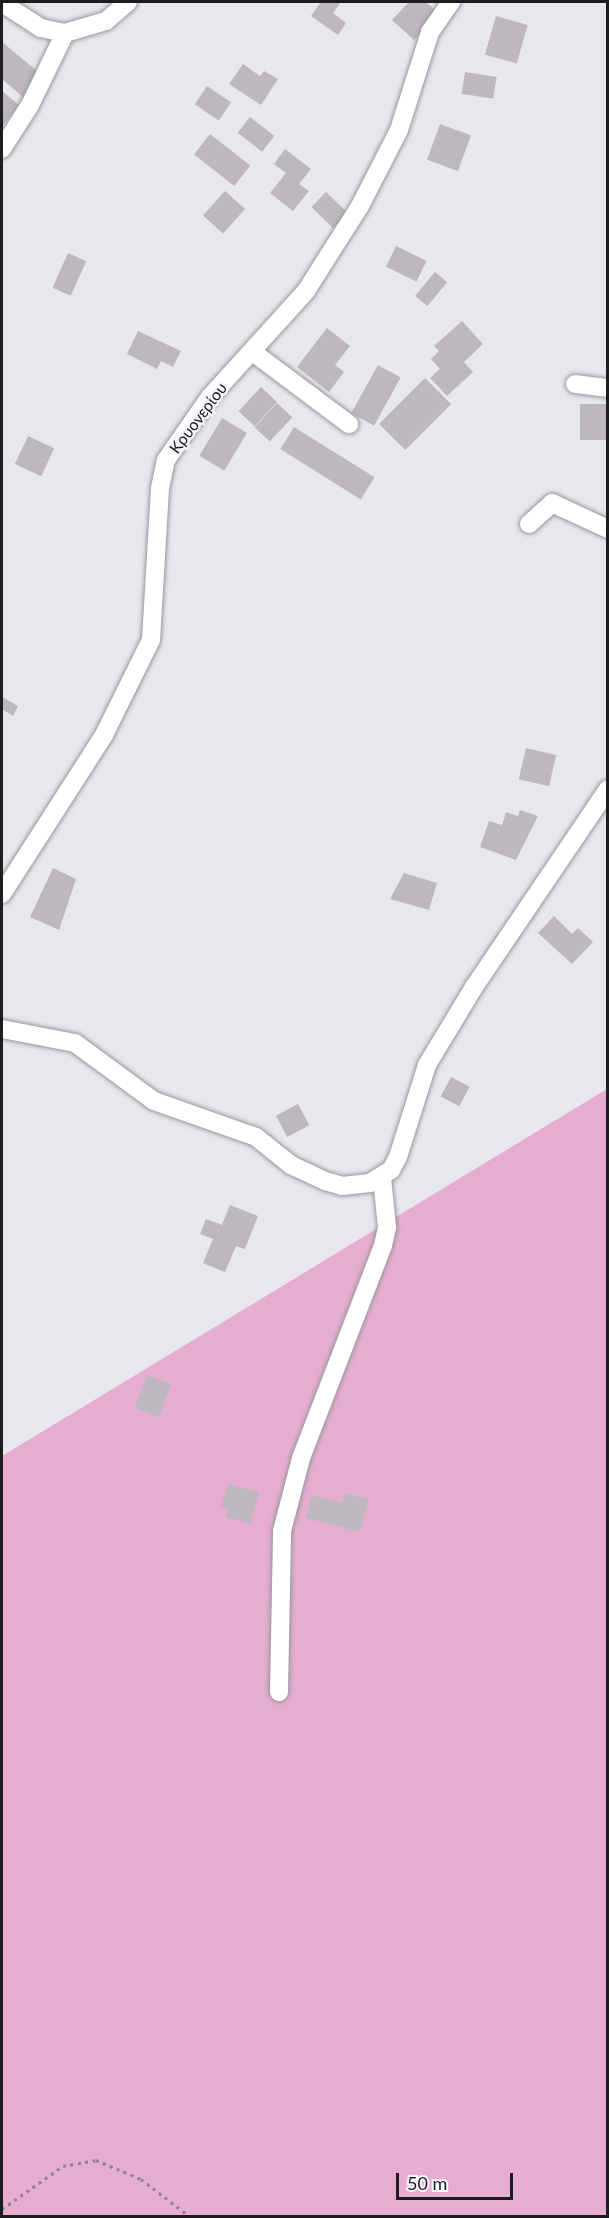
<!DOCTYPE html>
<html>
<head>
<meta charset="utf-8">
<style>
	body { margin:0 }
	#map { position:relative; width:609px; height:2218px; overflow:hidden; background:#e9e7ee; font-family:Lato,sans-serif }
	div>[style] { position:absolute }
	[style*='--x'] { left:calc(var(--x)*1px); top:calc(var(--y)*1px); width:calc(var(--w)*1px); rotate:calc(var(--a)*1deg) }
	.green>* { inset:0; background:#e6add0 }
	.building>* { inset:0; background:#bdb8be; transform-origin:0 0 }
	.path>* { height:3px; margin-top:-1.5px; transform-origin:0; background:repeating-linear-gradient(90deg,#8a888d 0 3px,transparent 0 7.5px) }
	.roads { filter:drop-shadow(0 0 2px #99979d) drop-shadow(0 0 2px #99979d) }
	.street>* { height:18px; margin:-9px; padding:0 9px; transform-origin:9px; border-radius:9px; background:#fff }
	span { translate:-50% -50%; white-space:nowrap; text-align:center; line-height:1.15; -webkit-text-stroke:5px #f7f5fc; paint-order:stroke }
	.street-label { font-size:16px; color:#1d1c1e }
	.frame { position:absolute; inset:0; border:3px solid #1d1c1e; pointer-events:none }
	.scale { position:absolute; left:396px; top:2173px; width:117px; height:27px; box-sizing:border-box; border:3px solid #1d1c1e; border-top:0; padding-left:8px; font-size:18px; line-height:21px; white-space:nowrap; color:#1d1c1e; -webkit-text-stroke:4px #f7f5fc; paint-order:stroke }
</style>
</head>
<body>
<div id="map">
	<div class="green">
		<div style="clip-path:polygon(607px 1089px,607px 2216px,2px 2216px,2px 1456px)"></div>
	</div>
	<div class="building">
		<div style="clip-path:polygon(321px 2px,341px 2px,333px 13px,346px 23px,338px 35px,311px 16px)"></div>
		<div style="clip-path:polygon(409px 2px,426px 2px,439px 14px,414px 40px,392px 20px)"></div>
		<div style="left:496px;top:16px;width:33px;height:40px;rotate:16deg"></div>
		<div style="clip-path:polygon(2px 42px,42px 75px,24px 98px,2px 79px)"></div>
		<div style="clip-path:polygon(243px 64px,260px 76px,264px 71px,278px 79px,261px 105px,229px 84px)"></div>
		<div style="left:465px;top:72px;width:32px;height:22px;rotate:9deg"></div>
		<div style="left:207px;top:86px;width:29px;height:22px;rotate:34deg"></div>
		<div style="clip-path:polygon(2px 91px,19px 105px,3px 125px,2px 124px)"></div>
		<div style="left:250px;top:117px;width:31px;height:20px;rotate:38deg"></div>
		<div style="left:440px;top:124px;width:33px;height:38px;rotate:20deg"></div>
		<div style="left:210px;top:134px;width:51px;height:26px;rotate:38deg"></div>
		<div style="clip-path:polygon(285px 149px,311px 169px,299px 184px,309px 191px,293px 211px,270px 193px,286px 173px,274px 164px)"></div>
		<div style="left:225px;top:191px;width:27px;height:33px;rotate:42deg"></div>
		<div style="left:326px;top:192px;width:30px;height:21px;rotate:44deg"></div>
		<div style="left:396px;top:246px;width:34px;height:23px;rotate:26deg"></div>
		<div style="left:68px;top:253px;width:20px;height:38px;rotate:24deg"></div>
		<div style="left:435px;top:272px;width:16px;height:31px;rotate:40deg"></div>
		<div style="clip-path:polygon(462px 321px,483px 344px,464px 362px,473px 372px,447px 396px,430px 378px,440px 369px,431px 359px,439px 351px,434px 346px)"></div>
		<div style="clip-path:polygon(327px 328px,350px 346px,335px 365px,344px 372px,329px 392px,297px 367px)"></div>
		<div style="clip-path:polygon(138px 331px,181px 351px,173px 367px,161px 361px,157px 369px,127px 354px)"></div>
		<div style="left:378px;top:365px;width:26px;height:55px;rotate:29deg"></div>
		<div style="left:425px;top:378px;width:37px;height:65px;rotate:45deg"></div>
		<div style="left:261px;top:387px;width:22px;height:33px;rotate:43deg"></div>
		<div style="left:277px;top:403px;width:21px;height:33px;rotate:43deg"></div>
		<div style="left:580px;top:404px;width:28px;height:36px"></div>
		<div style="left:222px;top:418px;width:29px;height:44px;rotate:31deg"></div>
		<div style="left:294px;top:427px;width:95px;height:26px;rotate:32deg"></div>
		<div style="left:28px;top:436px;width:29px;height:31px;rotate:25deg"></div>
		<div style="clip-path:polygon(2px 697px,18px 706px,13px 716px,2px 709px)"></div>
		<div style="left:526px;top:748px;width:31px;height:32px;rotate:13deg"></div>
		<div style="clip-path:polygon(520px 810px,538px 816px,516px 860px,480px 847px,489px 821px,502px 825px,506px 812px,518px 816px)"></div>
		<div style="clip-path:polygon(53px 868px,76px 879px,59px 930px,30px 917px)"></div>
		<div style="clip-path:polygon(404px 873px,437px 883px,429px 910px,390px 899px)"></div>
		<div style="clip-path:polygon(554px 916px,572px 934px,578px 928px,593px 942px,572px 964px,538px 933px)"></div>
		<div style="left:451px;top:1077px;width:21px;height:22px;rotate:28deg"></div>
		<div style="left:298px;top:1104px;width:24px;height:25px;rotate:62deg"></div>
		<div style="clip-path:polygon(230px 1205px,258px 1216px,245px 1249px,236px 1246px,225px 1272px,203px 1263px,213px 1239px,200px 1234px,206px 1219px,222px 1225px)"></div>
		<div style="left:147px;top:1375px;width:26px;height:35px;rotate:21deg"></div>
		<div style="clip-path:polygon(228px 1484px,259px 1492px,250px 1524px,226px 1517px,228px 1509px,221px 1507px)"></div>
		<div style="clip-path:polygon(345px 1493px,369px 1499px,360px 1532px,306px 1518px,312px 1495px,342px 1503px)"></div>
	</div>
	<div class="path">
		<div style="--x:2;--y:2209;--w:75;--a:-35.2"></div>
		<div style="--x:63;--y:2166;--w:34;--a:-10"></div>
		<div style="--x:96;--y:2160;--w:49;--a:22.9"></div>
		<div style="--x:141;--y:2179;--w:61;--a:37.6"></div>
	</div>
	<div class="roads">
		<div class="street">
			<div style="--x:2;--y:3;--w:46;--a:32.7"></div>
			<div style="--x:41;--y:28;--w:25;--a:12"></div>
			<div style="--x:65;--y:33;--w:43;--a:-16.3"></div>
			<div style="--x:106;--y:21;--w:29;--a:-41"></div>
			<div style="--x:2;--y:149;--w:52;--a:-57.5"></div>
			<div style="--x:30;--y:105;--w:80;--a:-64.1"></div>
			<div style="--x:254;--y:353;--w:119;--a:36.8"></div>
			<div style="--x:575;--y:384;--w:33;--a:7"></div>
			<div style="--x:529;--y:524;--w:31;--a:-42"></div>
			<div style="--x:552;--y:503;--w:62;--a:24.9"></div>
			<div style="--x:2;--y:894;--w:189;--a:-57.3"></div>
			<div style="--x:104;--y:735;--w:106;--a:-63.7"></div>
			<div style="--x:151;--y:640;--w:152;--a:-86.6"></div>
			<div style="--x:160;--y:488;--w:29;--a:-78"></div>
			<div style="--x:166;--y:460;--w:77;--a:-55.1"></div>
			<div style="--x:210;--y:397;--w:143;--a:-47.8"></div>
			<div style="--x:306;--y:291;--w:101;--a:-57.6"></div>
			<div style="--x:360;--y:206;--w:85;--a:-62.8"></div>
			<div style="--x:399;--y:130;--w:103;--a:-72.4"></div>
			<div style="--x:430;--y:32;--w:37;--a:-55"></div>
			<div style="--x:2;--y:1029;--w:74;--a:10.9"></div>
			<div style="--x:75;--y:1043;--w:98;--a:36.3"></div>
			<div style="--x:154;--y:1101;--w:108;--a:19.4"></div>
			<div style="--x:256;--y:1137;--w:45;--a:38.7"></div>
			<div style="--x:291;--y:1165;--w:38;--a:25"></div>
			<div style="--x:325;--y:1181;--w:18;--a:16"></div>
			<div style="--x:342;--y:1186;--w:28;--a:-6"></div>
			<div style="--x:370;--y:1183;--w:25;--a:-32"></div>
			<div style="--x:391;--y:1170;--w:15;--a:-62"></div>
			<div style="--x:398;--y:1157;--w:96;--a:-72.5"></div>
			<div style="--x:427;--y:1065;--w:91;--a:-58.9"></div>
			<div style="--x:474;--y:987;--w:239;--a:-55.9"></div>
			<div style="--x:279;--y:1692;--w:161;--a:-88.9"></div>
			<div style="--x:282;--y:1531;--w:75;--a:-75.4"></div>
			<div style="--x:301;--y:1458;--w:228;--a:-68.9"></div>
			<div style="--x:383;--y:1245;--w:18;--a:-77"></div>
			<div style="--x:387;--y:1227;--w:49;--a:-95.8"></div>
		</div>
	</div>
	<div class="street-label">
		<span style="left:198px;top:418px;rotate:-53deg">Κρυονερίου</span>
	</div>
	<div class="frame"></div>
	<div class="scale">50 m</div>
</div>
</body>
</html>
